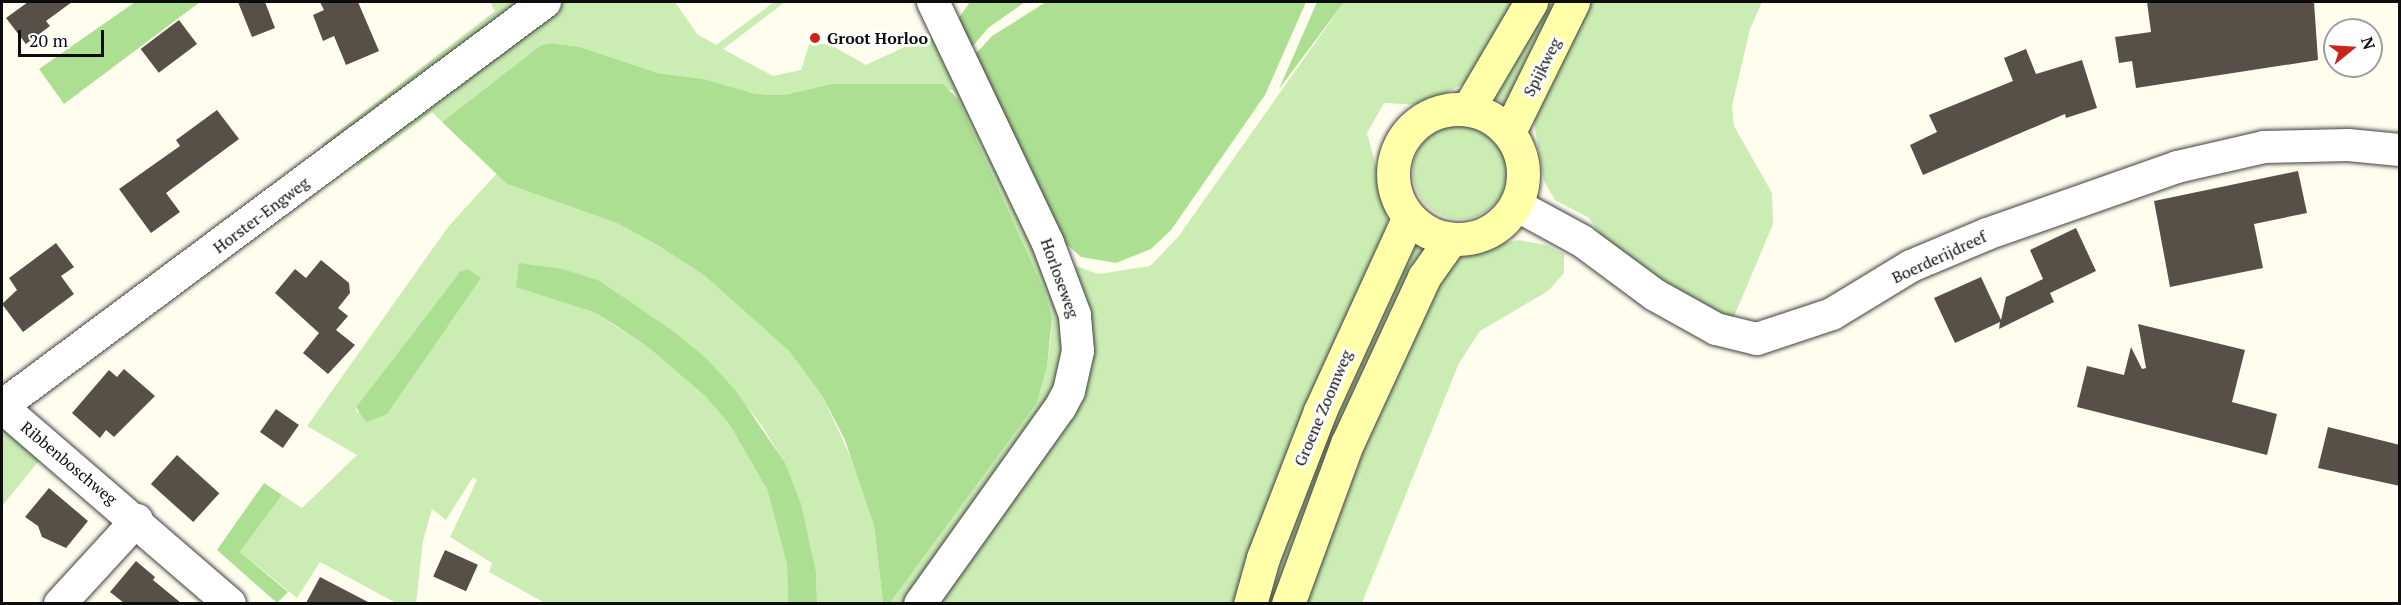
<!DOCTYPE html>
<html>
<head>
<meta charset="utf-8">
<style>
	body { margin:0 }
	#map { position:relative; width:2401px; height:605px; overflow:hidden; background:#fffdee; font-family:"PT Serif",serif }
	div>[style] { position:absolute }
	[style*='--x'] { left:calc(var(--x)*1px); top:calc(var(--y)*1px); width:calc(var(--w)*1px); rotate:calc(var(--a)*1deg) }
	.green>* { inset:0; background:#cbedb4 }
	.round { border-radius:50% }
	.forest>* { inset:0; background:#acdf92 }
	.building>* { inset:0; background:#575049; transform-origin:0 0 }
	.roads { filter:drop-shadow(0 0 2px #404040) drop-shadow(0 0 2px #404040) }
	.street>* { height:32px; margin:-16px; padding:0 16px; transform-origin:16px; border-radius:16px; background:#fff }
	.secondary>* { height:33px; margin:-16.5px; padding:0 16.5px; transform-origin:16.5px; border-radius:16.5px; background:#ffffa9 }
	.secondary>.ring { margin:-16.5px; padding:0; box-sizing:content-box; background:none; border:33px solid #ffffa9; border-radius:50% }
	.dots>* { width:16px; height:16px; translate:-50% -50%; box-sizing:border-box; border:3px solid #fff; border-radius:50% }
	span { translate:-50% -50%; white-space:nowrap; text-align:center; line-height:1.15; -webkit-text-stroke:6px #fff; paint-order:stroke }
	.poi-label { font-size:16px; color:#0d0d0d; font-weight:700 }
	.left { translate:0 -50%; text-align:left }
	.street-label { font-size:16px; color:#0d0d0d }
	.frame { position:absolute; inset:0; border:3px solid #0d0d0d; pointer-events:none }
	.north { position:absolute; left:2323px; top:18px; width:60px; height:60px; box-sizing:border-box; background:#fff; border:2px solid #9e9e9e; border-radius:50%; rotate:72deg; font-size:16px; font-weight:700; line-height:24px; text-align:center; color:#0d0d0d }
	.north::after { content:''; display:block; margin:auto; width:21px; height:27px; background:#c9251a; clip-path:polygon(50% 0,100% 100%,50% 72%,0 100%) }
	.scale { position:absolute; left:18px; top:30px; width:86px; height:27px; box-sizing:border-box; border:3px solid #0d0d0d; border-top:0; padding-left:8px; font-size:18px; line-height:21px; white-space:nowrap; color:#0d0d0d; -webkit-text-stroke:4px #fff; paint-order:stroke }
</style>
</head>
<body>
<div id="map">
	<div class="green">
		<div style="clip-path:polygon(490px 2px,530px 2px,325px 149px,322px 144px,495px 11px)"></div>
		<div style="clip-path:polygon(560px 2px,675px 2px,697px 34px,716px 45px,774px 2px,785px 2px,723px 49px,773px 76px,801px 70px,810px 42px,831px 45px,866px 65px,937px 32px,1063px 307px,1063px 382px,910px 603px,890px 603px,1037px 403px,1047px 367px,1051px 336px,1052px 318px,1045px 292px,958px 99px,953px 90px,831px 84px,784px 95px,756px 94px,704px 79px,658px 73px,580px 47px,552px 43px,541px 45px,442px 122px,432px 112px,357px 167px,358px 156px)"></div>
		<div style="clip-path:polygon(1344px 2px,1524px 2px,1472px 80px,1420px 105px,1384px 103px,1367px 133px,1387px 206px,1387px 227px,1242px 603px,935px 604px,1064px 417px,1068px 263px,1098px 274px,1150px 266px,1178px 237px)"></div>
		<div style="clip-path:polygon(1541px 2px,1563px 2px,1508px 106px,1490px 95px)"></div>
		<div style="clip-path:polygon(1583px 2px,1762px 2px,1750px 29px,1732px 106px,1734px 126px,1772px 193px,1773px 224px,1730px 326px,1614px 254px,1589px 218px,1555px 200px,1544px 181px,1533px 117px)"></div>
		<div class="round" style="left:1413px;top:125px;width:94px;height:94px"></div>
		<div style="clip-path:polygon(evenodd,498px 172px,507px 184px,619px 224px,659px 246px,705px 276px,789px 351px,823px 397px,863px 484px,874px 525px,883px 603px,817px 603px,816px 571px,801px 503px,785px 464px,761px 424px,706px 358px,598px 280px,561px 299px,594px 312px,649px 348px,705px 396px,729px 424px,767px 489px,787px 565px,788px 603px,545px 603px,489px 572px,492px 563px,450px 537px,477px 480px,473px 477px,446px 520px,432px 509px,423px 541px,416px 603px,396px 603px,320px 562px,297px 598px,240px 552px,282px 495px,302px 508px,357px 455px,307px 426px,448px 227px,498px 172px,460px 272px,357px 414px,356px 407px,460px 272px)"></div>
		<div style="clip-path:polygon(1411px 240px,1428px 251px,1281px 603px,1261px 604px,1279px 543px)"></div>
		<div style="clip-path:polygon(1519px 240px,1546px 245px,1564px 254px,1564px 273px,1548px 291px,1480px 331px,1459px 363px,1362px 603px,1302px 604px,1361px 442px,1446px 265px,1476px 249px)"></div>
		<div style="clip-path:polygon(2px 426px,42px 457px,2px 506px)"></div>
	</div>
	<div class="forest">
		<div style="clip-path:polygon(135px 2px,200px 2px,64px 104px,39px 69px)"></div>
		<div style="clip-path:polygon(970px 2px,1025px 2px,988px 28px,967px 53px,953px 26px)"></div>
		<div style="clip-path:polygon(1046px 2px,1306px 2px,1265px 95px,1171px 230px,1151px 249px,1116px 263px,1081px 257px,1052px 231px,971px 59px,992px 36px)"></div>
		<div style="clip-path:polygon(1317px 2px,1344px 2px,1279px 89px)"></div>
		<div style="clip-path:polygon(552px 43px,580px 47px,658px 73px,704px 79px,756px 94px,784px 95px,831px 84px,943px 84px,958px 99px,1045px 292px,1052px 318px,1047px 367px,1037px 403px,890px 603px,883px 603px,874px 525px,845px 440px,823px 397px,789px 351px,705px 276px,659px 246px,619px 224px,507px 184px,442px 122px,541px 45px)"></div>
		<div style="clip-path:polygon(519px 263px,562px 269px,598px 280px,673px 331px,706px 358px,736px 391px,785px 463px,801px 503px,816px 571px,817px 603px,788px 603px,787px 565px,767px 489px,729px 424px,705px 396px,649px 348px,618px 327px,594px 312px,516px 287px)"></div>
		<div style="clip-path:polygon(468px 269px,481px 278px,387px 414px,366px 422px,356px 407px,460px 272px)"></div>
		<div style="clip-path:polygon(264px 483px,282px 495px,240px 552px,288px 592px,277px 603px,217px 550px)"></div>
	</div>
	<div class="building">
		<div style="clip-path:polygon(28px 2px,72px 2px,46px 21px,50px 26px,26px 44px,6px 18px)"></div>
		<div style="clip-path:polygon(238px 2px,265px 2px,275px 28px,252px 37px)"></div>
		<div style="clip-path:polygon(320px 2px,358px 2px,379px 51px,346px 65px,334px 36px,323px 41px,313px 15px,324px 10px)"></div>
		<div style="clip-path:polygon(2147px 2px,2314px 2px,2318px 60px,2136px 88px,2132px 61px,2119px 63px,2115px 37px,2151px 32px)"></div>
		<div style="left:179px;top:20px;width:30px;height:48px;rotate:53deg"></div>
		<div style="clip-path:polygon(2026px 49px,2036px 74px,2082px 60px,2097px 108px,2066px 118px,2065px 114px,1923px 175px,1910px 145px,1937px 132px,1929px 115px,2013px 81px,2004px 58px)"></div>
		<div style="clip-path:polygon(217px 110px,239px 139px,166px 193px,180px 212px,151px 233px,119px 189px,180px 146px,176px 140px)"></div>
		<div style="clip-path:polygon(2298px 171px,2307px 213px,2254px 224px,2263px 268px,2170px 287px,2154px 201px)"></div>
		<div style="clip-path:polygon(2076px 228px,2096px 271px,2050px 293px,2054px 302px,1999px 329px,2000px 322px,1955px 343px,1934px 298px,1981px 277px,2001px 320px,2006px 297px,2043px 279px,2030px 250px)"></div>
		<div style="clip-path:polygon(56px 243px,74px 267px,61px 276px,74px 294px,23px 332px,2px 304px,17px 290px,9px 278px)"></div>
		<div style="clip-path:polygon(321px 260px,349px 283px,350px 293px,338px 308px,348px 316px,336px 330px,355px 345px,328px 374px,303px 353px,319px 333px,275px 293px,295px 269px,306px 278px)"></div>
		<div style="clip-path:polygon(2138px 324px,2245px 350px,2232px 402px,2277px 414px,2267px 455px,2077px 407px,2087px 366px,2124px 375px,2131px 347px,2142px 369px,2146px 368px)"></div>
		<div style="clip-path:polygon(124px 369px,155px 396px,114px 437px,106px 430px,100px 438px,72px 413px,109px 370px,117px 377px)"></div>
		<div style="left:276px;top:409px;width:28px;height:28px;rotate:35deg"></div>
		<div style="clip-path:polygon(2328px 427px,2400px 445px,2400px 486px,2318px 468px)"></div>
		<div style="left:177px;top:455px;width:57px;height:39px;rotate:42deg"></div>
		<div style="clip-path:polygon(49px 488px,88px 521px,66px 548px,42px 537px,38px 526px,25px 517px)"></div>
		<div style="left:445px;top:550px;width:36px;height:29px;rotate:24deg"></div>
		<div style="clip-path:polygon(136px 561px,155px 577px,153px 580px,181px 603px,124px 603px,110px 592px)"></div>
		<div style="clip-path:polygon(320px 577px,370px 603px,306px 603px)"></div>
	</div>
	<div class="roads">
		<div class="street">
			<div style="--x:1516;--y:205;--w:75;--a:28.6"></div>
			<div style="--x:1582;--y:241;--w:91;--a:36.5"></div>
			<div style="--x:1655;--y:295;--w:70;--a:29.1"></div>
			<div style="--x:1716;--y:329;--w:42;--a:13.7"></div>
			<div style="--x:1757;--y:339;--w:79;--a:-18.4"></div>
			<div style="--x:1832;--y:314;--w:92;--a:-31.3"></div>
			<div style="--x:1911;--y:266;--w:82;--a:-22.8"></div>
			<div style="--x:1987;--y:234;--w:201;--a:-19.4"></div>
			<div style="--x:2177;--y:167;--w:89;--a:-12.9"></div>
			<div style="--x:2264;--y:147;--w:84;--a:-1.4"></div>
			<div style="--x:2348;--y:145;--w:52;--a:5.5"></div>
			<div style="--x:2;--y:406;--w:677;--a:-36.65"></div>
			<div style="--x:2;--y:407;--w:301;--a:40.8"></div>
			<div style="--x:60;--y:604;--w:114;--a:-47.5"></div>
			<div style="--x:920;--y:604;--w:241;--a:-54.5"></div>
			<div style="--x:1060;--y:408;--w:19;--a:-62"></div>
			<div style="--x:1069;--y:391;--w:41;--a:-77.3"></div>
			<div style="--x:1078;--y:351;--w:36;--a:-95"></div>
			<div style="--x:1075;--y:315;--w:77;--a:-110.6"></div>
			<div style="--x:1048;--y:243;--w:267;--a:-115.5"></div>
		</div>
		<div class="secondary">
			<div style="--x:1468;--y:109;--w:124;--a:-59.5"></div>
			<div class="ring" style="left:1393px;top:109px;width:97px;height:97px"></div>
			<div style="--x:1509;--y:132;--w:145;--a:-63.8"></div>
			<div style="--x:1250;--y:604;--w:48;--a:-74.2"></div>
			<div style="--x:1263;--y:558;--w:158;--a:-68.8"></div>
			<div style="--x:1320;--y:411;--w:213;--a:-65.4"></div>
			<div style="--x:1288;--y:604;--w:171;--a:-69.8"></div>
			<div style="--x:1347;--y:444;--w:184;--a:-65.2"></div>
			<div style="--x:1424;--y:277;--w:47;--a:-54.6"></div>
		</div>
	</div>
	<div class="dots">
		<div style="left:815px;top:38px;background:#c9251a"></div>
	</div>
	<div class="poi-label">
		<span class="left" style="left:827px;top:38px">Groot Horloo</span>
	</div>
	<div class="street-label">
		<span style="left:1542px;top:67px;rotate:-63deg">Spijkweg</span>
		<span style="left:261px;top:215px;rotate:-37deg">Horster-Engweg</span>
		<span style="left:1939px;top:257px;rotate:-25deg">Boerderijdreef</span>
		<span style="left:1060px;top:278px;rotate:70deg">Horloseweg</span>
		<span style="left:1323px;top:408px;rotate:-67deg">Groene Zoomweg</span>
		<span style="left:69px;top:463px;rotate:40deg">Ribbenboschweg</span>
	</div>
	<div class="frame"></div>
	<div class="north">N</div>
	<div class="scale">20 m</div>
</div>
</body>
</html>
